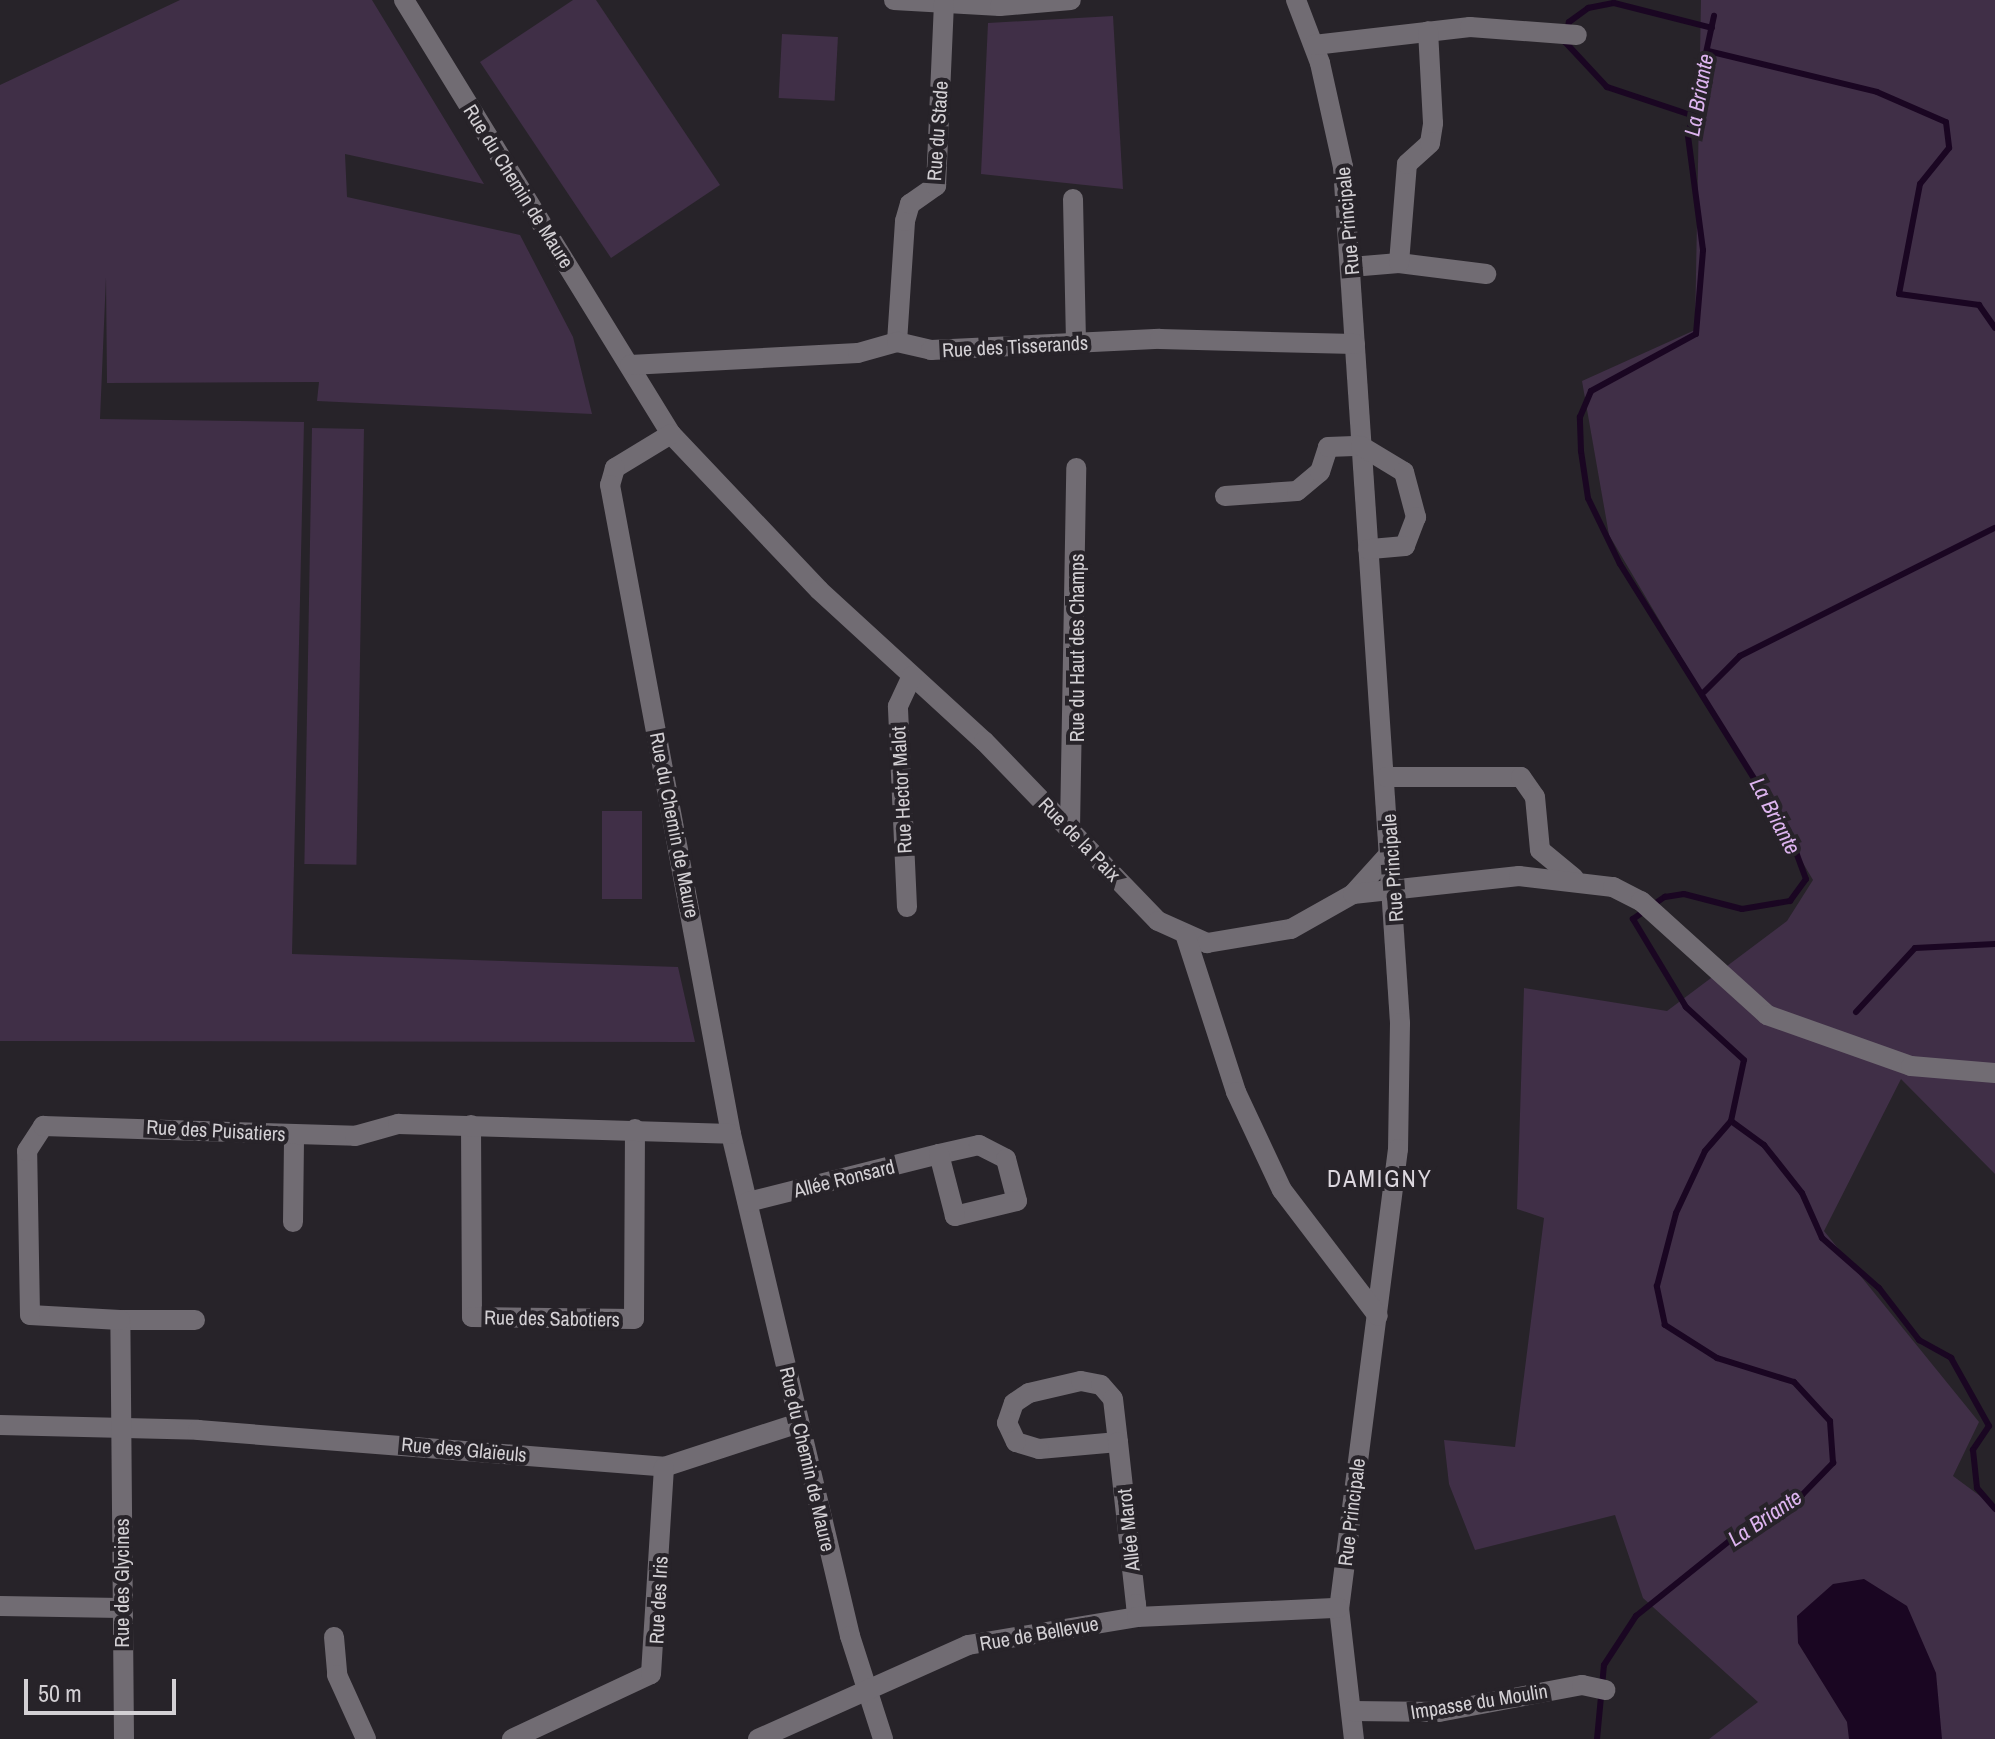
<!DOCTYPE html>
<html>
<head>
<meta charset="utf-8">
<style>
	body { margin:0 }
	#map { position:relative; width:1995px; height:1739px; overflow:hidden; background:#272329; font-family:"Archivo Narrow",sans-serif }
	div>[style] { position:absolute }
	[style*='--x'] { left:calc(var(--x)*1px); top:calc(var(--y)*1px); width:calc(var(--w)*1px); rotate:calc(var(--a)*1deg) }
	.green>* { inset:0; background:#402f47; transform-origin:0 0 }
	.water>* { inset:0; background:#1a0622 }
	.stream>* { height:6px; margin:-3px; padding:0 3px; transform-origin:3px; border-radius:3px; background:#1a0622 }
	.minor>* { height:20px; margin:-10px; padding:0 10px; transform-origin:10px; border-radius:10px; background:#716c73 }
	span { translate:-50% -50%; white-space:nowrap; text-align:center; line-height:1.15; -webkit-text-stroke:8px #272329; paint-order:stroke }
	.street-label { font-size:20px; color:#d3d0d4 }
	.water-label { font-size:22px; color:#ddb4ef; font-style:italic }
	.quarter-label { font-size:24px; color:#dcd7de; letter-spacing:2px }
	.scale { position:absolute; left:24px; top:1679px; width:152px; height:36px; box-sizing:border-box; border:4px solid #d3d0d4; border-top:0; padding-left:10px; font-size:24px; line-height:28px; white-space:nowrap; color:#d3d0d4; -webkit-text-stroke:6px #272329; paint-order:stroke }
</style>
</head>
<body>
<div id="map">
	<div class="green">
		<div style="clip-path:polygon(180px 0,372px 0,484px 184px,345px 154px,347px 197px,520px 235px,573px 337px,592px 414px,317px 401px,319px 382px,107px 383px,106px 277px,100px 419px,304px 422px,292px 954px,678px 967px,695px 1042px,0 1041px,0 85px)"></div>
		<div style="clip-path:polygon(573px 0,596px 0,720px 185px,611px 258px,480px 62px)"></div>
		<div style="clip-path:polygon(1701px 0,1995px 0,1995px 1174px,1901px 1079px,1824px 1231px,1979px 1422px,1953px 1476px,1995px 1507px,1995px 1739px,1709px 1739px,1758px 1702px,1643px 1598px,1615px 1515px,1475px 1550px,1449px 1484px,1444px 1440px,1515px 1447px,1544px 1218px,1517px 1209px,1524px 988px,1667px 1011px,1787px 921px,1813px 880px,1609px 535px,1582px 381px,1695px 330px)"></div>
		<div style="clip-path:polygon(1113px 16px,1123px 189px,981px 174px,988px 23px)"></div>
		<div style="left:782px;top:34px;width:56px;height:64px;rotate:3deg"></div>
		<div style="left:312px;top:428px;width:52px;height:436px;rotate:1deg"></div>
		<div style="left:602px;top:811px;width:40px;height:88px"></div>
	</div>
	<div class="water">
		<div style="clip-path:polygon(1864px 1579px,1907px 1606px,1936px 1673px,1942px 1739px,1849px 1739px,1847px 1722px,1798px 1643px,1797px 1616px,1833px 1584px)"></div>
	</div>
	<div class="stream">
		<div style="--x:1708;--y:51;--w:174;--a:13.6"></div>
		<div style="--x:1877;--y:92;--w:75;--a:23.5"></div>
		<div style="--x:1946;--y:122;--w:26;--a:83"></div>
		<div style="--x:1949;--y:148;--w:46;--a:128.9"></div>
		<div style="--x:1920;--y:184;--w:112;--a:100.8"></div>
		<div style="--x:1899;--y:294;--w:81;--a:7.8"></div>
		<div style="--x:1979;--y:305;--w:28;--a:55"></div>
		<div style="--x:1694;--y:116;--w:92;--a:-161.6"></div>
		<div style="--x:1607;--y:87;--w:62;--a:-133"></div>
		<div style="--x:1565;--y:42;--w:20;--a:-79"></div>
		<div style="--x:1569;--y:22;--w:24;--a:-36"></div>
		<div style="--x:1588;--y:8;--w:26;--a:-11"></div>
		<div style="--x:1614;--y:3;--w:101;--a:14.3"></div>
		<div style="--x:1704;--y:692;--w:51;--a:-45"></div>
		<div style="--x:1740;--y:656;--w:285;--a:-26.7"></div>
		<div style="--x:1856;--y:1012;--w:87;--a:-47.3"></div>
		<div style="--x:1915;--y:948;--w:80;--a:-2.9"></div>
		<div style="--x:1731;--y:1121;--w:41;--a:36"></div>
		<div style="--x:1764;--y:1145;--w:61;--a:51.6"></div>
		<div style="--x:1802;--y:1193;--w:49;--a:66"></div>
		<div style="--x:1822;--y:1238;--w:76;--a:41.3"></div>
		<div style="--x:1879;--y:1288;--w:66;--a:52.4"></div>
		<div style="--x:1919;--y:1340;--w:37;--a:29"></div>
		<div style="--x:1951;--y:1358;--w:78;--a:60.8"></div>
		<div style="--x:1989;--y:1426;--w:29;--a:124"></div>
		<div style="--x:1973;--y:1450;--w:38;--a:84"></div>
		<div style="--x:1977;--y:1488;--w:28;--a:49"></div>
		<div style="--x:1597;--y:1739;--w:74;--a:-84.6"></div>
		<div style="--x:1604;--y:1665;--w:59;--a:-56.9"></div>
		<div style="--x:1636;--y:1616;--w:156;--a:-38.8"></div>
		<div style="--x:1758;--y:1518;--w:50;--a:-27.6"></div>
		<div style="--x:1802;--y:1495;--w:45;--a:-45.9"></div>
		<div style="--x:1833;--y:1463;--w:42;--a:-94.1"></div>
		<div style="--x:1830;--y:1421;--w:53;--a:-132.7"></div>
		<div style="--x:1794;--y:1382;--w:81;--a:-162.7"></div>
		<div style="--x:1717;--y:1358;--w:62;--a:-147.6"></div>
		<div style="--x:1665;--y:1325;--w:40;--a:-102"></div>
		<div style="--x:1657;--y:1286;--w:75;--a:-75.4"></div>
		<div style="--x:1676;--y:1213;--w:68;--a:-64.9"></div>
		<div style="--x:1705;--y:1151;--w:40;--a:-49"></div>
		<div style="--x:1731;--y:1121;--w:62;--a:-78"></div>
		<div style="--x:1744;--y:1060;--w:79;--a:-137.6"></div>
		<div style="--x:1686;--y:1007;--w:103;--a:-121.1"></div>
		<div style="--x:1633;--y:919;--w:39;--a:-35"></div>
		<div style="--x:1665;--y:897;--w:19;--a:-9"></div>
		<div style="--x:1684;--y:894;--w:60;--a:14.5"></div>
		<div style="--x:1742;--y:909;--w:49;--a:-9.5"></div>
		<div style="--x:1790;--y:901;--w:27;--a:-54"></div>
		<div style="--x:1806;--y:879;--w:46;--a:-110.4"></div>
		<div style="--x:1790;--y:836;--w:321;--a:-122"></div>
		<div style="--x:1620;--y:564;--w:73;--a:-115.9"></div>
		<div style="--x:1588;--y:498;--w:48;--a:-98.5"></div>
		<div style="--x:1581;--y:451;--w:34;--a:-92"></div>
		<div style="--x:1580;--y:417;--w:28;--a:-67"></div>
		<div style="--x:1591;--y:391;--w:119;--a:-28.5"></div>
		<div style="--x:1696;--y:334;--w:84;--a:-85.2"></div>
		<div style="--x:1703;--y:250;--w:115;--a:-97.5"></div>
		<div style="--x:1688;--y:136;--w:123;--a:-77.8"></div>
	</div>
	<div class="minor">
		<div style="--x:404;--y:0;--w:510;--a:58.4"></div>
		<div style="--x:671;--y:434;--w:215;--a:46.5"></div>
		<div style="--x:819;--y:590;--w:224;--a:42.5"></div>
		<div style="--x:984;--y:741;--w:250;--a:46"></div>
		<div style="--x:1158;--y:921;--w:54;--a:24.2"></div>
		<div style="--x:1207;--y:943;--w:85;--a:-9.5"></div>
		<div style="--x:1291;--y:929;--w:71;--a:-29.4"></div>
		<div style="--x:1353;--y:894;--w:57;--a:-47.9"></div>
		<div style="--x:894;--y:0;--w:106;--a:3.2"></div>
		<div style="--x:1000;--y:6;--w:71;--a:-4.8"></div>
		<div style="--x:1296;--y:0;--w:67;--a:69.1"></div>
		<div style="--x:1320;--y:63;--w:107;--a:77.5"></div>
		<div style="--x:1343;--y:167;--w:858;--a:86.19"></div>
		<div style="--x:1400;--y:1023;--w:126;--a:90.9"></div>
		<div style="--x:1398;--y:1149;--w:463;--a:97.3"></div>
		<div style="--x:1339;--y:1608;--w:132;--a:83.5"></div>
		<div style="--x:1314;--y:45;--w:157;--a:-6.6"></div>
		<div style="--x:1470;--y:27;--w:107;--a:4.3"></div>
		<div style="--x:1073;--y:199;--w:144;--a:88.8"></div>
		<div style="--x:1399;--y:263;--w:88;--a:7.2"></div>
		<div style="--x:1351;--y:267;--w:48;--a:-4.8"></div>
		<div style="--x:1399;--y:263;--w:99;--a:-85.4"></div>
		<div style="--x:1407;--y:164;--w:31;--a:-42"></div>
		<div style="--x:1430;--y:143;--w:20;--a:-81"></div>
		<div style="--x:1433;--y:123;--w:92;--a:-93.1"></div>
		<div style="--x:897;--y:342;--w:121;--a:-86.2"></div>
		<div style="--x:905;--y:221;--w:18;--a:-74"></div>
		<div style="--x:910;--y:204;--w:32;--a:-35"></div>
		<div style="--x:936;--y:186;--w:184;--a:-87.5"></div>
		<div style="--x:630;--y:365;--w:228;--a:-3"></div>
		<div style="--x:858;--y:353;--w:41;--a:-15.8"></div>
		<div style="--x:897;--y:342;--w:35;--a:13"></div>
		<div style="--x:931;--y:350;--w:229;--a:-2.8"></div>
		<div style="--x:1160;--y:339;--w:195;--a:1.5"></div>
		<div style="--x:671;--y:434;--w:66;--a:148.7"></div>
		<div style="--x:615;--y:468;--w:18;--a:106"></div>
		<div style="--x:610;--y:485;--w:660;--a:79.44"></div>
		<div style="--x:731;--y:1134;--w:516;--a:76.66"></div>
		<div style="--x:850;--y:1636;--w:108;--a:72.2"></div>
		<div style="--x:1225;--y:496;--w:72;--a:-4"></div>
		<div style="--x:1297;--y:491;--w:30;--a:-40"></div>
		<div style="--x:1320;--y:472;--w:26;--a:-72"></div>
		<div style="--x:1328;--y:447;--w:33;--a:-2"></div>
		<div style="--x:1361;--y:446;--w:50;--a:31.2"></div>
		<div style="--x:1404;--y:472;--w:47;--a:75.1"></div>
		<div style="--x:1416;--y:517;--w:31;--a:111"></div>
		<div style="--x:1405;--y:546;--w:37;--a:175"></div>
		<div style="--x:1386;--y:777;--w:135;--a:0"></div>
		<div style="--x:1521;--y:777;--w:24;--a:55"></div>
		<div style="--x:1535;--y:797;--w:53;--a:84.6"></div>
		<div style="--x:1540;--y:850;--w:44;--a:39.5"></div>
		<div style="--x:1070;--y:828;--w:360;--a:-89"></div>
		<div style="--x:1353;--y:894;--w:167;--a:-6.2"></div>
		<div style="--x:1519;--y:876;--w:95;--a:6.7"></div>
		<div style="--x:1613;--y:887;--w:31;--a:27"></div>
		<div style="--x:1641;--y:901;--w:170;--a:42.1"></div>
		<div style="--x:1767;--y:1015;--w:153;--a:19.5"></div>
		<div style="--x:1911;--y:1066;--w:84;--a:4.8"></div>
		<div style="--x:907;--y:907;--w:201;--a:-92.6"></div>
		<div style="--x:898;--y:706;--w:33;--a:-65"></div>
		<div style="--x:1186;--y:937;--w:163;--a:72.1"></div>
		<div style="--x:1236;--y:1092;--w:108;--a:64.9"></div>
		<div style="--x:1282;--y:1190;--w:158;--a:52.7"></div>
		<div style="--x:471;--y:1125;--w:192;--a:89.7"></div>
		<div style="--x:472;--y:1317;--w:162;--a:0.7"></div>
		<div style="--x:634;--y:1319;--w:190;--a:-89.7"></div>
		<div style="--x:748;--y:1202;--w:197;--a:-14.1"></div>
		<div style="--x:939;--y:1154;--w:41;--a:-12.7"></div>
		<div style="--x:979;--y:1145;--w:30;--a:27"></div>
		<div style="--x:1006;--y:1159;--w:43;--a:75.3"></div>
		<div style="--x:1017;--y:1201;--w:64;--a:166.4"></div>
		<div style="--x:955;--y:1216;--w:64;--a:-104.5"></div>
		<div style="--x:293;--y:1222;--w:87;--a:-89.3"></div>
		<div style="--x:120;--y:1320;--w:75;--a:0"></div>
		<div style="--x:0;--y:1425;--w:198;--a:1.4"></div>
		<div style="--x:198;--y:1430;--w:467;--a:4.5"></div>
		<div style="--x:664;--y:1467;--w:142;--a:-18.1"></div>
		<div style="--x:1118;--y:1442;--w:79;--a:174.9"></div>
		<div style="--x:1039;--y:1449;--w:24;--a:-163"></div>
		<div style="--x:1016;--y:1442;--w:21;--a:-115"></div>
		<div style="--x:1007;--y:1423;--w:21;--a:-71"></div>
		<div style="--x:1014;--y:1403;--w:18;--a:-34"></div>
		<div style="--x:1029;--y:1393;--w:53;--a:-13"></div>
		<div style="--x:1081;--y:1381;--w:20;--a:11"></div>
		<div style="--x:1101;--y:1385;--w:18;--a:49"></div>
		<div style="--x:1113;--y:1399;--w:43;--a:83.4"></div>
		<div style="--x:1118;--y:1442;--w:163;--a:83.7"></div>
		<div style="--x:1136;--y:1604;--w:13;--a:86"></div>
		<div style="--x:0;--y:1606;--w:121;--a:0.9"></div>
		<div style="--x:334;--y:1637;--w:38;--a:85"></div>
		<div style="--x:337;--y:1675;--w:70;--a:65.6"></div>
		<div style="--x:1352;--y:1711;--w:87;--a:0.7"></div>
		<div style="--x:1439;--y:1712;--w:146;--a:-10.7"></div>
		<div style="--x:1582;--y:1685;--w:24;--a:12"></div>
		<div style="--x:124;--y:1739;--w:419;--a:-90.5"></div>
		<div style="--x:120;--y:1320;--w:90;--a:-176.8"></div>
		<div style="--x:30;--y:1315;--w:164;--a:-91"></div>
		<div style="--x:27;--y:1151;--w:30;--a:-57"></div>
		<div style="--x:43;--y:1126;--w:312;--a:1.8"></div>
		<div style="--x:355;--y:1136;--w:45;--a:-15.6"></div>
		<div style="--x:398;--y:1124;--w:333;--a:1.7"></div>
		<div style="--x:512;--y:1739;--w:153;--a:-25.1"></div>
		<div style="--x:651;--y:1674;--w:207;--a:-86.4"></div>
		<div style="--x:758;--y:1739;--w:230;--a:-24.1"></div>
		<div style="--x:968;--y:1645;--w:171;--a:-9.4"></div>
		<div style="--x:1137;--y:1617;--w:202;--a:-2.6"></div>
	</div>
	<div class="street-label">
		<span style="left:937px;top:131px;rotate:-86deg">Rue du Stade</span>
		<span style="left:519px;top:186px;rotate:58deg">Rue du Chemin de Maure</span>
		<span style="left:1347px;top:221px;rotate:-95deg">Rue Principale</span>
		<span style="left:1015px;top:346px;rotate:-3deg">Rue des Tisserands</span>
		<span style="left:1076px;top:648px;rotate:-90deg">Rue du Haut des Champs</span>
		<span style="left:901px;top:790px;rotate:-93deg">Rue Hector Malot</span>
		<span style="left:675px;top:825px;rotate:79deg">Rue du Chemin de Maure</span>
		<span style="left:1080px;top:839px;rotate:46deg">Rue de la Paix</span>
		<span style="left:1392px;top:868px;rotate:-94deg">Rue Principale</span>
		<span style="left:216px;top:1130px;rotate:3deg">Rue des Puisatiers</span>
		<span style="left:844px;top:1178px;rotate:-14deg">Allée Ronsard</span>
		<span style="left:552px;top:1318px;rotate:1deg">Rue des Sabotiers</span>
		<span style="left:464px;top:1449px;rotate:5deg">Rue des Glaïeuls</span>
		<span style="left:808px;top:1459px;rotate:77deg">Rue du Chemin de Maure</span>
		<span style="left:1351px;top:1512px;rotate:-83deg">Rue Principale</span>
		<span style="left:1128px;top:1530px;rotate:-96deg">Allée Marot</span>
		<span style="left:121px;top:1583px;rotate:-90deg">Rue des Glycines</span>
		<span style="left:658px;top:1600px;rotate:-87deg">Rue des Iris</span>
		<span style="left:1039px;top:1633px;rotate:-10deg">Rue de Bellevue</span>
		<span style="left:1479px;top:1701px;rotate:-9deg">Impasse du Moulin</span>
	</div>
	<div class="water-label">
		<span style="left:1699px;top:95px;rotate:-80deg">La Briante</span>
		<span style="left:1775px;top:816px;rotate:62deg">La Briante</span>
		<span style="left:1765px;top:1518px;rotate:-34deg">La Briante</span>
	</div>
	<div class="quarter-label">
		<span style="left:1380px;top:1179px">DAMIGNY</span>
	</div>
	<div class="scale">50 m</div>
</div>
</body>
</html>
